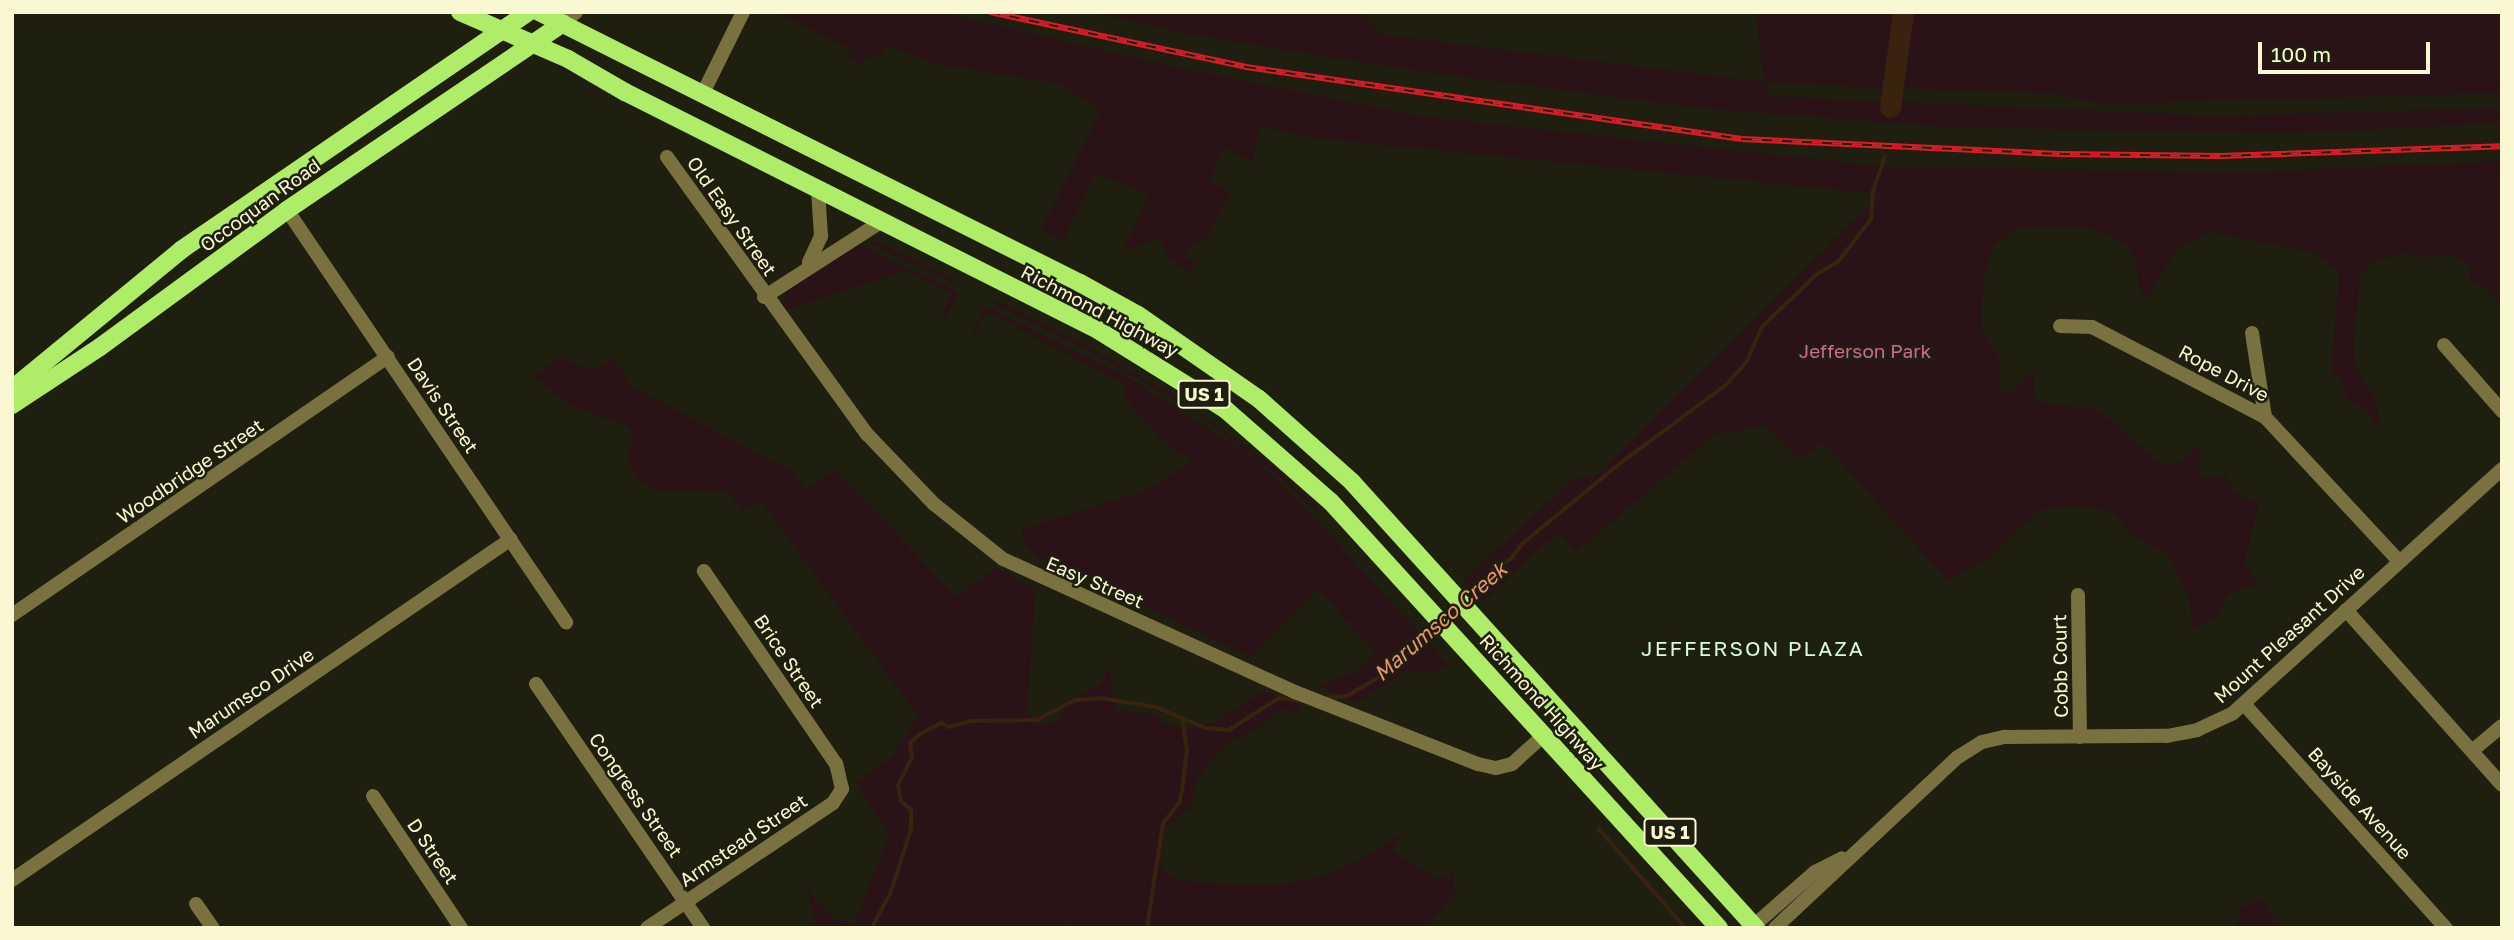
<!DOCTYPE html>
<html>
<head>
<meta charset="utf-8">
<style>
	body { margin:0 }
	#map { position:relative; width:2514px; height:940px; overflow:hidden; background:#1f1f0f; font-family:"Golos Text",sans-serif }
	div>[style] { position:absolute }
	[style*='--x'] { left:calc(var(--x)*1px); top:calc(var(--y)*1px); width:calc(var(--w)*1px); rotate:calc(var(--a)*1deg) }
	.green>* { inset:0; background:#291317 }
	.stream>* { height:3.5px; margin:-1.75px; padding:0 1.75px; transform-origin:1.75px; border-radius:1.75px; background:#39230f }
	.river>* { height:21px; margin:-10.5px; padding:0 10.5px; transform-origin:10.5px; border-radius:10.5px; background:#39230f }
	.minor>* { height:14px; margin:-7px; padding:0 7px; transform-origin:7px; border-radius:7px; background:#797240 }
	.major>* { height:18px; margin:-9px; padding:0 9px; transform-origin:9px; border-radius:9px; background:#afec67 }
	.rail>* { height:6px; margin-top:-3px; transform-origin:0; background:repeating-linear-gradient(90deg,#1f1f0f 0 10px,#de1b28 0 20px); box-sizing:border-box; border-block:2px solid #de1b28 }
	span { translate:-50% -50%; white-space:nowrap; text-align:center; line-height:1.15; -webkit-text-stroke:5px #1f1f0f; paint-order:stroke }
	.shield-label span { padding:2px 5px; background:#1f1f0f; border:2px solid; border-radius:5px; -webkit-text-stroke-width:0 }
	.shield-label { font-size:18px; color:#faf8d3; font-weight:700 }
	.street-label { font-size:19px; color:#faf8d3 }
	.park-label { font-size:19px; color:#d16893 }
	.water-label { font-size:21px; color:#ed946e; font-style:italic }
	.neighbourhood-label { font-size:21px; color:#d5fadc; letter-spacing:2px }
	.frame { position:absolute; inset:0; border:14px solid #faf8d3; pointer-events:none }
	.scale { position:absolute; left:2258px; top:42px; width:172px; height:32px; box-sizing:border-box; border:4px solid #faf8d3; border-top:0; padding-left:9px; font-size:21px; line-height:24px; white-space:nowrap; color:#faf8d3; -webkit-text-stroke:5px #1f1f0f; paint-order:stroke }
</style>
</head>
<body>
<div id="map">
	<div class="green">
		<div style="clip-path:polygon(776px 12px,939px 12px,1172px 66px,1426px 117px,1890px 167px,2250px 172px,2502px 161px,2502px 306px,2485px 286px,2469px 282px,2471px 268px,2454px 256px,2421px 257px,2406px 253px,2371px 262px,2360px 276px,2353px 349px,2356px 369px,2375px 398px,2381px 428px,2363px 407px,2348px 400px,2340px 377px,2331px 372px,2339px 279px,2336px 268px,2312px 252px,2210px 232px,2178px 248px,2146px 300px,2139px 288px,2136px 260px,2127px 246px,2110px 236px,2088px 228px,2021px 227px,1994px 245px,1983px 280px,1981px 329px,1999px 358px,1999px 390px,2007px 395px,2033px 372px,2035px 401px,2098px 410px,2161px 464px,2177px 464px,2200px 446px,2199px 475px,2211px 479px,2225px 473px,2232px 488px,2244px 498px,2259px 501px,2244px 564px,2259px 583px,2228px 594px,2216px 615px,2193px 631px,2190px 603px,2168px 555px,2134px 537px,2111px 511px,2071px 505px,2039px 511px,1987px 560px,1965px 569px,1949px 583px,1823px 442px,1800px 460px,1765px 425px,1724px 434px,1720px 430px,1576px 552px,1558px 532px,1483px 602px,1464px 580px,1574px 478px,1594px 477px,1881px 194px,1314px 138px,1260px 126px,1252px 162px,1224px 147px,1209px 181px,1231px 193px,1208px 236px,1188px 250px,1186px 257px,1195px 265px,1191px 272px,1169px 259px,1159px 237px,1122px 253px,1149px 195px,1096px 173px,1063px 241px,1041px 230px,1101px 111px,1061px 84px,927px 62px,887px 44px,882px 54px,866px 58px,863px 65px,848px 59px,850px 49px)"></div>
		<div style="clip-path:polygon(1090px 12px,1357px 12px,1383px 35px,1764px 82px,1756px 12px,2502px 12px,2502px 93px,2100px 104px,2059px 94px,1765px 83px,1768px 96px,2213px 116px,2502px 108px,2502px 123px,2283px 134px,1945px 127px,1698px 108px,1418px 71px,1192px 35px)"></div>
		<div style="clip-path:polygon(865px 241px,878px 242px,949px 277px,957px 285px)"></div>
		<div style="clip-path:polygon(857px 243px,958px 293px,946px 317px,940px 317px,951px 294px,901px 269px,897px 274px,782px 311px,788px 290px)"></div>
		<div style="clip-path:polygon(1000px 302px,1081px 342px,1183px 401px,1273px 466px,1316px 505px,1317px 511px,1278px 475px,1195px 412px,1089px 351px,991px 303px)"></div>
		<div style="clip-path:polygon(985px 306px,1126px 376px,1246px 453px,1290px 492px,1450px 666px,1435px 673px,1408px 670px,1356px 703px,1317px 686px,1363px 668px,1375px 650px,1317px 589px,1252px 657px,1039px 557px,1025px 544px,1022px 529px,1141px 492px,1190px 465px,1191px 458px,1177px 452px,1157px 435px,1127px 400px,1121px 382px,987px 312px,975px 334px,972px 333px)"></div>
		<div style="clip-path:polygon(560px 357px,593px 371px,613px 357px,632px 387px,790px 470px,807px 490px,834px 470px,957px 597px,996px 567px,1035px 590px,1027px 713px,1042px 725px,1061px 719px,1068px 700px,1100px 685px,1109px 668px,1116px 710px,1155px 714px,1166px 725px,1187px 729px,1213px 723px,1265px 691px,1300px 704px,1300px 712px,1281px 709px,1252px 732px,1230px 740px,1198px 777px,1190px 808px,1165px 828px,1160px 859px,1163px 870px,1179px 881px,1267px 886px,1317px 878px,1366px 857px,1405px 832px,1392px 851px,1439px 880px,1453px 873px,1455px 893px,1426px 928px,1081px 928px,1067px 923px,1062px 928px,816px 928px,807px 889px,834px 920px,855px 922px,889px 835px,856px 782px,893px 756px,918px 716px,761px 501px,742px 512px,728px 492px,652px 489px,635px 477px,627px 455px,635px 436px,625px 425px,572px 406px,534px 377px)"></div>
		<div style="clip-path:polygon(2261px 900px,2279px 924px,2274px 928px,2237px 928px,2241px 907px)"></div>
	</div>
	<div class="stream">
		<div style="--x:1469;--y:601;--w:37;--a:-54"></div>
		<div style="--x:1491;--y:571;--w:23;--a:-31"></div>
		<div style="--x:1511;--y:559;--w:19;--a:-54"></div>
		<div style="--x:1522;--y:544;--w:129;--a:-39.4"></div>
		<div style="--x:1622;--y:462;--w:129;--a:-36.5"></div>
		<div style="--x:1726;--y:385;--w:30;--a:-48"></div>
		<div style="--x:1746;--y:363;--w:39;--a:-66"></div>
		<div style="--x:1762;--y:327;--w:76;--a:-43.9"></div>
		<div style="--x:1817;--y:274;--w:24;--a:-30"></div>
		<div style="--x:1838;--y:262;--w:54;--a:-52.5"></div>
		<div style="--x:1871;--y:219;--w:28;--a:-86"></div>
		<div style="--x:1873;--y:191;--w:36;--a:-71"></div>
		<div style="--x:1446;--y:622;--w:21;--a:-43"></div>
		<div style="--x:1325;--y:698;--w:22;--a:-5"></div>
		<div style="--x:1347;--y:696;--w:42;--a:-30.3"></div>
		<div style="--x:1383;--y:675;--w:71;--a:-39.3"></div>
		<div style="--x:1599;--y:829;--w:132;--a:48.7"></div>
		<div style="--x:872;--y:928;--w:41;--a:-62.2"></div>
		<div style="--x:891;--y:892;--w:66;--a:-72.4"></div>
		<div style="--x:911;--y:829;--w:19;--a:-90"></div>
		<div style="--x:911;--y:810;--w:13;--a:-141"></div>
		<div style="--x:901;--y:802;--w:17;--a:-100"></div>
		<div style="--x:898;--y:785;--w:31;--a:-63"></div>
		<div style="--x:912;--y:757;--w:14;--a:-98"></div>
		<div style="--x:910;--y:743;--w:13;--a:-42"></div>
		<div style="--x:920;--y:734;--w:25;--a:-27"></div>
		<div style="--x:942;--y:723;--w:8;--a:30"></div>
		<div style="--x:949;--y:727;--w:24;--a:-15"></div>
		<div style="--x:972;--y:721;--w:65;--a:-0.9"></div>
		<div style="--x:1037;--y:720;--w:43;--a:-27.8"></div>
		<div style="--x:1075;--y:700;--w:26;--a:-4"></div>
		<div style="--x:1101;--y:698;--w:56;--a:9.3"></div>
		<div style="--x:1156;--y:707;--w:54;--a:22.8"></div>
		<div style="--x:1206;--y:728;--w:23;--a:5"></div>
		<div style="--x:1229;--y:730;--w:59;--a:-32.6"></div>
		<div style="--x:1279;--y:698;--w:25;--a:7"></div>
		<div style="--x:1147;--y:928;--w:106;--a:-81.3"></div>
		<div style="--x:1163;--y:823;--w:26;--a:-51"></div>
		<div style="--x:1179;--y:803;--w:12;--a:-76"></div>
		<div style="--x:1182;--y:791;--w:41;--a:-83"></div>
		<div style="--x:1187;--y:750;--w:31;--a:-99"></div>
	</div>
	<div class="river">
		<div style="--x:1890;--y:107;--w:96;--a:-82.2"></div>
	</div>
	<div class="minor">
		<div style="--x:563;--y:23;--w:17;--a:-40"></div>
		<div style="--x:703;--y:93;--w:90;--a:-63.7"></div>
		<div style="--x:667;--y:157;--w:342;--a:54.2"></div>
		<div style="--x:867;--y:434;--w:97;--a:46.3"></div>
		<div style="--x:934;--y:504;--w:88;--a:38.6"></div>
		<div style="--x:1003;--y:559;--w:321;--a:24.5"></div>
		<div style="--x:1295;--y:692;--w:197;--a:21.5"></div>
		<div style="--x:1478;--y:764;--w:18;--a:13"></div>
		<div style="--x:1496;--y:768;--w:16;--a:-14"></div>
		<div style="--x:1512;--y:764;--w:43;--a:-42.2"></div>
		<div style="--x:287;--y:210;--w:498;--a:55.9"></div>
		<div style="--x:809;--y:262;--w:29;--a:-65"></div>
		<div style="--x:821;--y:236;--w:47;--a:-93.7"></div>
		<div style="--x:764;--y:297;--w:139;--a:-32.7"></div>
		<div style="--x:2060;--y:326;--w:32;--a:2"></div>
		<div style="--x:2092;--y:327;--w:195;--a:27.5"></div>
		<div style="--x:2265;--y:417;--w:197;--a:47.1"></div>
		<div style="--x:2252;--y:333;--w:85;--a:81.2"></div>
		<div style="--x:2444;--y:345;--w:88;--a:48.7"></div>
		<div style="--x:2078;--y:595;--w:142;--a:89.2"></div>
		<div style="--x:2346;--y:610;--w:234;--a:48.3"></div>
		<div style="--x:12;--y:615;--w:456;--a:-34.5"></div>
		<div style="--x:536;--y:684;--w:296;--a:55.6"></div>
		<div style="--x:2244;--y:704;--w:302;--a:48"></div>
		<div style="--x:2472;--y:751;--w:39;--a:-40"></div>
		<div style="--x:373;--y:796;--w:159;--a:56.3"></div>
		<div style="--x:12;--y:880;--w:604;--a:-34.35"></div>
		<div style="--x:196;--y:904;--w:29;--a:55"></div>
		<div style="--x:647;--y:928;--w:224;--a:-33.9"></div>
		<div style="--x:833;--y:803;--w:17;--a:-57"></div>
		<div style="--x:842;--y:789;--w:26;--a:-103"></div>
		<div style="--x:836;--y:764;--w:234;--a:-124.4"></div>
		<div style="--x:1751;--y:928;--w:85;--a:-41.2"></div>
		<div style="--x:1815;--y:872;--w:30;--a:-27"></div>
		<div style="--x:1775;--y:928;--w:250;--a:-43.1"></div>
		<div style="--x:1958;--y:757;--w:28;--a:-32"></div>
		<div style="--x:1982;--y:742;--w:23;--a:-13"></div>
		<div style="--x:2004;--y:737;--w:163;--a:-0.4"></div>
		<div style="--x:2167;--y:736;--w:31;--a:-11"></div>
		<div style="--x:2197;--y:730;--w:40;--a:-25"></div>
		<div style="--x:2233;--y:713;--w:363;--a:-42.2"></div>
	</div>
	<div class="major">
		<div style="--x:460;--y:12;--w:118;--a:23.5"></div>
		<div style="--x:568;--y:59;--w:66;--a:30.1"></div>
		<div style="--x:625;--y:92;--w:530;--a:26.71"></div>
		<div style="--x:1098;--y:330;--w:150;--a:31.9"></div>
		<div style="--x:1225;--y:409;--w:141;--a:41.3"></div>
		<div style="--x:1331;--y:502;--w:576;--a:47.67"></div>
		<div style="--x:539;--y:12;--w:605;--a:26.61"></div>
		<div style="--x:1080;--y:283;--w:66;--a:28.9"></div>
		<div style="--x:1138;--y:315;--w:147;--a:34.8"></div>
		<div style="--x:1259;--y:399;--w:125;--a:41.7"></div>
		<div style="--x:1352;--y:482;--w:602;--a:47.83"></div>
		<div style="--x:12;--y:389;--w:219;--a:-39.4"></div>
		<div style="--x:181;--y:250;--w:422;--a:-34.4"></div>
		<div style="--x:12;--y:405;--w:105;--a:-33.4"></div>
		<div style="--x:100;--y:347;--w:232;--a:-36.2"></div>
		<div style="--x:287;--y:210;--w:333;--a:-34.1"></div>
	</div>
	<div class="rail">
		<div style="--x:990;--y:12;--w:262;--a:12.1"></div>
		<div style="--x:1246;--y:67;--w:501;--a:8.26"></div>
		<div style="--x:1742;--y:139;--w:318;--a:2.7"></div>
		<div style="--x:2060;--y:154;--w:161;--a:0.7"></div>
		<div style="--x:2221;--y:156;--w:281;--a:-2"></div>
	</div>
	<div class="shield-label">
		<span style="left:1204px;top:394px">US 1</span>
		<span style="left:1670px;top:832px">US 1</span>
	</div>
	<div class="street-label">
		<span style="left:260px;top:205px;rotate:-36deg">Occoquan Road</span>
		<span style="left:732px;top:216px;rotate:55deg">Old Easy Street</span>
		<span style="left:1100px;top:311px;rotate:28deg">Richmond Highway</span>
		<span style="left:2224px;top:373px;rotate:28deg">Rope Drive</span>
		<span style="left:443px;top:405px;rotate:56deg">Davis Street</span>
		<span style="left:190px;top:471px;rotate:-34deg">Woodbridge Street</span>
		<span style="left:1095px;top:582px;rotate:23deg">Easy Street</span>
		<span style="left:2289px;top:634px;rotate:-42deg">Mount Pleasant Drive</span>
		<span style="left:789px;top:661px;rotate:56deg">Brice Street</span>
		<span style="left:2060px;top:666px;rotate:-91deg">Cobb Court</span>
		<span style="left:251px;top:693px;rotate:-34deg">Marumsco Drive</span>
		<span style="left:1542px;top:702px;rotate:48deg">Richmond Highway</span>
		<span style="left:636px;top:795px;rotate:55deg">Congress Street</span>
		<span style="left:2360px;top:803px;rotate:48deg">Bayside Avenue</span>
		<span style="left:743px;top:840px;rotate:-34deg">Armstead Street</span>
		<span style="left:433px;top:851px;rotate:56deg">D Street</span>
	</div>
	<div class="park-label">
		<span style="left:1865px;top:351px">Jefferson Park</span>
	</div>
	<div class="water-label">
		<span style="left:1440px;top:621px;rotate:-41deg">Marumsco Creek</span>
	</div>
	<div class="neighbourhood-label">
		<span style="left:1753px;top:648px">JEFFERSON PLAZA</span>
	</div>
	<div class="frame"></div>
	<div class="scale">100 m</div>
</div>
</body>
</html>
